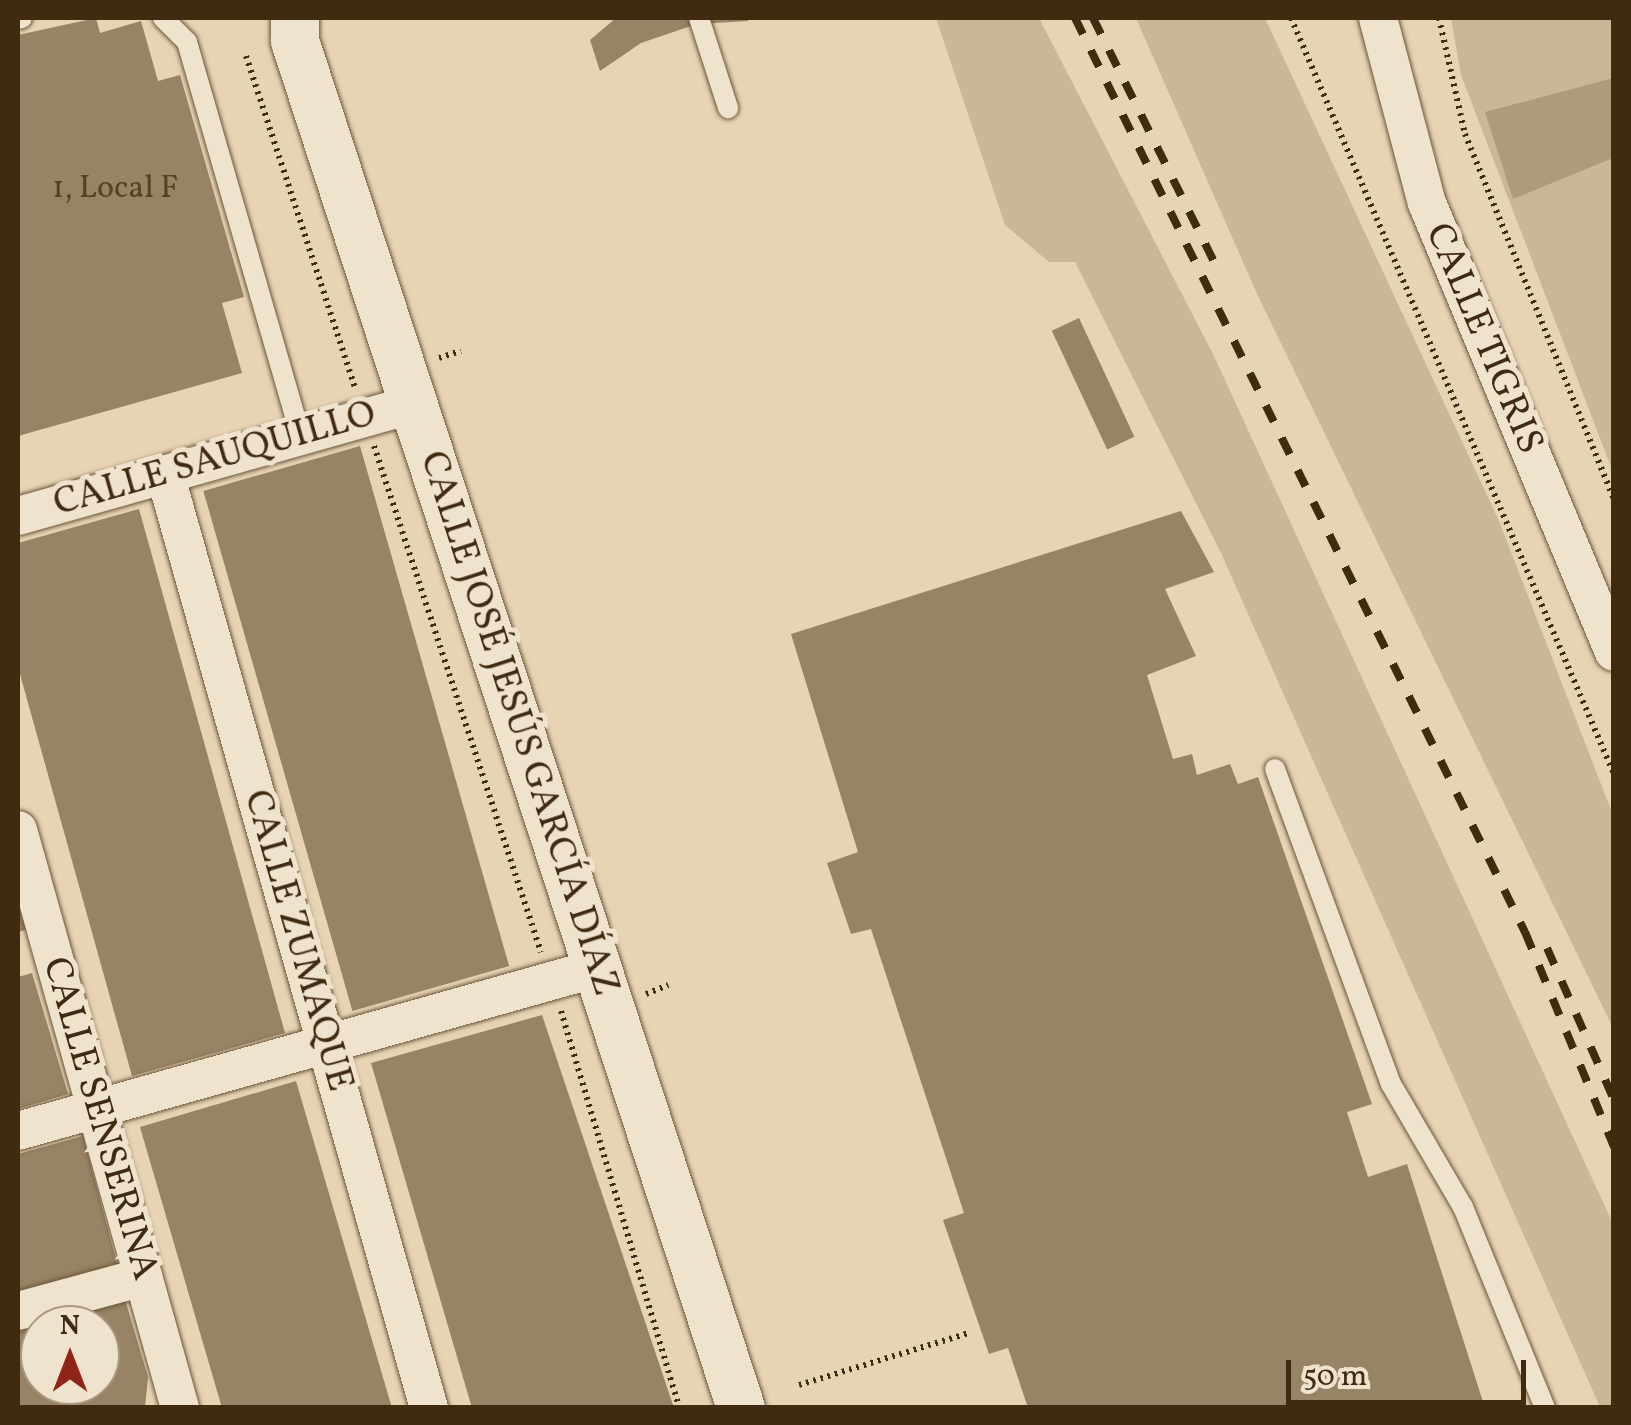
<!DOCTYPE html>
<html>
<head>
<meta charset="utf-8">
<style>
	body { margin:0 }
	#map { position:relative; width:1631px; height:1425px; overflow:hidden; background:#e7d4b4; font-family:Vollkorn,serif }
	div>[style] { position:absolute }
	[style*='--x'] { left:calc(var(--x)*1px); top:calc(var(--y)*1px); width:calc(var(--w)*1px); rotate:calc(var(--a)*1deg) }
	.green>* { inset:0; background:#cbb798 }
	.water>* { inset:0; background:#ae9b7c }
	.building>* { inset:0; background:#978365; transform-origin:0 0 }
	.path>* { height:6px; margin-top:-3px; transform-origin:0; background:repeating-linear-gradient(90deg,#402b10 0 2.5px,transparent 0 7.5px) }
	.roads { filter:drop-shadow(0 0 2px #6a5539) drop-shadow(0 0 2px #6a5539) }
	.service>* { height:20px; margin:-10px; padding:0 10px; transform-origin:10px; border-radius:10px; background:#efe3ce }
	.minor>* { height:38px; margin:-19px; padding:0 19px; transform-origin:19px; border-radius:19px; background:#efe3ce }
	.tertiary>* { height:48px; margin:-24px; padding:0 24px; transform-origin:24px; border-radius:24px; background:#efe3ce }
	.rail>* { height:8px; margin-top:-4px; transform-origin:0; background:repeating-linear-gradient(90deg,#402b10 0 18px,transparent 0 36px) }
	span { translate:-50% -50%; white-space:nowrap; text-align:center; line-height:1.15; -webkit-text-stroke:10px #efe3ce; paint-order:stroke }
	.number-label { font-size:32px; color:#564125 }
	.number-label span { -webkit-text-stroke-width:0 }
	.street-label { font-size:38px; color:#402b10 }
	.frame { position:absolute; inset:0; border:20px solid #402b10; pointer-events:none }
	.north { position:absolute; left:20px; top:1305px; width:100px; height:100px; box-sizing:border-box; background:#efe3ce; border:2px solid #a99982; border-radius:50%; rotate:0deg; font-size:28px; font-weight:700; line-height:40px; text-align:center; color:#402b10 }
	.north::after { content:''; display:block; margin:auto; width:35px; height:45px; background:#8f2418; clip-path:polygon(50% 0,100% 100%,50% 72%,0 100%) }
	.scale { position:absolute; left:1286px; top:1360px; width:240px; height:45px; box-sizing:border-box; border:5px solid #402b10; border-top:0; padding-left:12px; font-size:30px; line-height:35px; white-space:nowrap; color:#402b10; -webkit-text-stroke:8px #efe3ce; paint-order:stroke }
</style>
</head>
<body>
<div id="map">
	<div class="green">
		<div style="clip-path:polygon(936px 18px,1039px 18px,1214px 356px,1613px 1224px,1613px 1407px,1600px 1407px,1221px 553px,1075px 262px,1049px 262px,1005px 225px)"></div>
		<div style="clip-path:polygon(1136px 18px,1265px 18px,1499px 521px,1613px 815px,1613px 1028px,1257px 294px)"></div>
		<div style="clip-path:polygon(1451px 18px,1613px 18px,1613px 472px,1461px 75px)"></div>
	</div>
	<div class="water">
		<div style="clip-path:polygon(1613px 78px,1613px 158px,1513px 199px,1485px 112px)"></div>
	</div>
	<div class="building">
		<div style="clip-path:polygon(96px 18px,100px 33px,141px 21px,158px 81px,180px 75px,244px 297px,222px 303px,242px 373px,18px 436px,18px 35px)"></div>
		<div style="clip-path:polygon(616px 18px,747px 18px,748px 21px,697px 24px,641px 43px,600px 71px,590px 40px)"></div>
		<div style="left:1079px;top:318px;width:131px;height:30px;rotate:65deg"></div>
		<div style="left:360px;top:446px;width:541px;height:163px;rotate:74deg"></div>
		<div style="clip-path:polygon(139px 509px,285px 1033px,132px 1076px,18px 667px,18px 543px)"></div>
		<div style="clip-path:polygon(1181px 511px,1214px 572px,1165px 589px,1196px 656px,1147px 675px,1173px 759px,1192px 754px,1197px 775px,1230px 764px,1238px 784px,1258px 777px,1372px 1104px,1347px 1112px,1368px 1177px,1407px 1164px,1485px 1408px,1028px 1408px,1008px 1348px,989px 1354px,943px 1220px,964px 1213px,871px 929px,851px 934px,827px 863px,858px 852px,791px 634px)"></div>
		<div style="clip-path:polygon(18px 882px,32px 928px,18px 932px)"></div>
		<div style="clip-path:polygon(32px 973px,68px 1094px,18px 1109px,18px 977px)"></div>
		<div style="clip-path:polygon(542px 1015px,674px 1408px,472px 1408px,371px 1063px)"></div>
		<div style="clip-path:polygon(296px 1081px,392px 1408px,222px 1408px,140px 1127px)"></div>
		<div style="clip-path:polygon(83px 1136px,118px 1267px,18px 1294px,18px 1154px)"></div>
		<div style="clip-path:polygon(evenodd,124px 1296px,148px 1377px,145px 1408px,18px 1408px,18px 1326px,124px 1296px,40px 1325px,100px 1325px,100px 1385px,40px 1385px,40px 1325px)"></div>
	</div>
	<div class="path">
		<div style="--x:1291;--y:18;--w:822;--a:66.87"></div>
		<div style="--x:1439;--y:18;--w:119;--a:77.4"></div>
		<div style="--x:1465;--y:134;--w:394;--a:67.8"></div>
		<div style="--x:246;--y:56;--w:348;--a:71.8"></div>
		<div style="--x:439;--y:358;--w:23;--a:-18"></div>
		<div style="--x:374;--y:446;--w:533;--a:71.74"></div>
		<div style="--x:646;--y:994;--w:24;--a:-22"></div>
		<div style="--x:561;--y:1011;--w:414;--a:73.4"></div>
		<div style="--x:799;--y:1385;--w:178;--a:-17"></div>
	</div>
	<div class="roads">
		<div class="service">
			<div style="--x:163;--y:18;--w:34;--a:45"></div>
			<div style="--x:187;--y:42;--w:410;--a:73.9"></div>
			<div style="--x:699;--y:18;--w:95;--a:72.1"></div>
			<div style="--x:18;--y:19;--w:4;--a:-14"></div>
			<div style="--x:1275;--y:769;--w:336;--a:69.8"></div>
			<div style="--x:1391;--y:1084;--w:143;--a:59.7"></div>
			<div style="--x:1463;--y:1207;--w:217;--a:67.8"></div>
		</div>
		<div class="minor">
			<div style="--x:1378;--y:18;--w:191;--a:75.2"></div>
			<div style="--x:1427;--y:203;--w:486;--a:67.4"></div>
			<div style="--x:165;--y:474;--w:971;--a:74.22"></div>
			<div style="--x:18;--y:516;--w:411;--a:-15.8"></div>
			<div style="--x:18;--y:830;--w:600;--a:74.34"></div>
			<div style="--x:18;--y:1131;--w:602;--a:-15.72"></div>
			<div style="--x:18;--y:1311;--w:130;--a:-15.2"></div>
		</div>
		<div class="tertiary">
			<div style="--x:295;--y:18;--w:23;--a:90"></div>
			<div style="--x:295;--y:41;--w:1438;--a:71.93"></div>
		</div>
	</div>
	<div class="rail">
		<div style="--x:1075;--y:18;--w:1019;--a:63.79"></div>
		<div style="--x:1525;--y:932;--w:233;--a:67.5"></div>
		<div style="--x:1093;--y:18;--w:275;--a:63.6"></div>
		<div style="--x:1547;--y:948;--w:166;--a:66.2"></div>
	</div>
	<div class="number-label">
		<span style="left:115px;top:189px">1, Local F</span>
	</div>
	<div class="street-label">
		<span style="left:1483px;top:339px;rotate:67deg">CALLE TIGRIS</span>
		<span style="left:215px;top:460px;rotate:-16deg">CALLE SAUQUILLO</span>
		<span style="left:518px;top:724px;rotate:72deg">CALLE JOSÉ JESÚS GARCÍA DÍAZ</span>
		<span style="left:297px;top:941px;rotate:74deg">CALLE ZUMAQUE</span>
		<span style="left:99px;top:1119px;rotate:74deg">CALLE SENSERINA</span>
	</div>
	<div class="frame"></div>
	<div class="north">N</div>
	<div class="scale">50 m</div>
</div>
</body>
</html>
